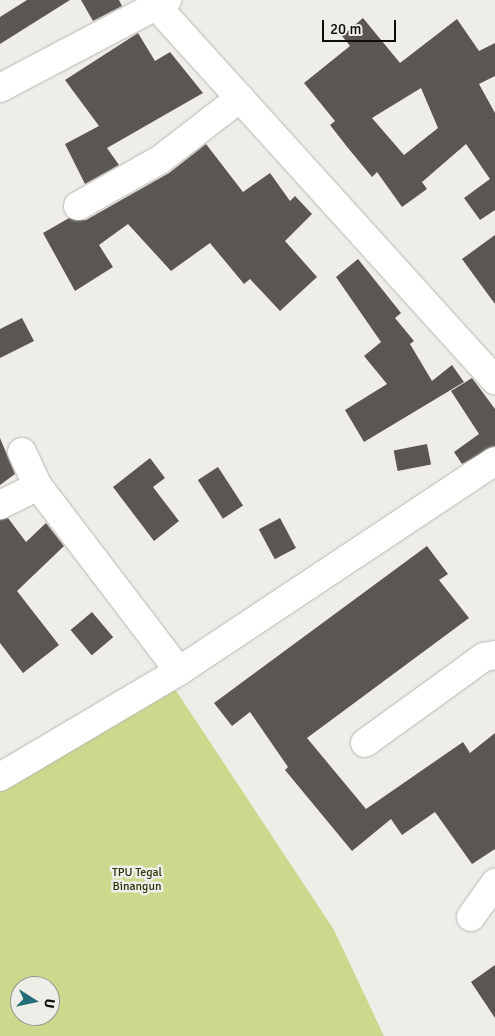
<!DOCTYPE html>
<html>
<head>
<meta charset="utf-8">
<style>
	body { margin:0 }
	#map { position:relative; width:495px; height:1036px; overflow:hidden; background:#efede8; font-family:Signika,sans-serif }
	div>[style] { position:absolute }
	[style*='--x'] { left:calc(var(--x)*1px); top:calc(var(--y)*1px); width:calc(var(--w)*1px); rotate:calc(var(--a)*1deg) }
	.green>* { inset:0; background:#ccd98d }
	.building>* { inset:0; background:#5a5753; transform-origin:0 0 }
	.roads { filter:drop-shadow(0 0 1px #b8b6b1) drop-shadow(0 0 1px #b8b6b1) }
	.minor>* { height:28px; margin:-14px; padding:0 14px; transform-origin:14px; border-radius:14px; background:#fff }
	.tertiary>* { height:28px; margin:-14px; padding:0 14px; transform-origin:14px; border-radius:14px; background:#fff }
	span { translate:-50% -50%; white-space:nowrap; text-align:center; line-height:1.15; -webkit-text-stroke:5px #efede8; paint-order:stroke }
	.park-label { font-size:12px; color:#2e330b }
	.north { position:absolute; left:10px; top:976px; width:50px; height:50px; box-sizing:border-box; background:#efede8; border:1px solid #959390; border-radius:50%; rotate:100deg; font-size:14px; font-weight:700; line-height:20px; text-align:center; color:#0e0d0b }
	.north::after { content:''; display:block; margin:auto; width:18px; height:22px; background:#256d79; clip-path:polygon(50% 0,100% 100%,50% 72%,0 100%) }
	.scale { position:absolute; left:322px; top:20px; width:74px; height:22px; box-sizing:border-box; border:2px solid #0e0d0b; border-top:0; padding-left:6px; font-size:15px; line-height:18px; white-space:nowrap; color:#0e0d0b; -webkit-text-stroke:4px #efede8; paint-order:stroke }
</style>
</head>
<body>
<div id="map">
	<div class="green">
		<div style="clip-path:polygon(evenodd,173px 686px,334px 930px,384px 1036px,0 1036px,0 788px,173px 686px,20px 986px,50px 986px,50px 1016px,20px 1016px,20px 986px)"></div>
	</div>
	<div class="building">
		<div style="clip-path:polygon(27px 0,70px 0,0 44px,0 17px)"></div>
		<div style="clip-path:polygon(81px 0,119px 0,122px 6px,93px 21px)"></div>
		<div style="clip-path:polygon(evenodd,363px 18px,400px 63px,457px 19px,479px 51px,495px 43px,495px 76px,479px 84px,495px 113px,495px 210px,480px 220px,464px 198px,490px 179px,466px 144px,422px 182px,427px 189px,402px 207px,377px 172px,372px 177px,348px 148px,330px 125px,335px 121px,304px 83px,350px 46px,342px 36px,363px 18px,421px 88px,438px 128px,404px 155px,372px 118px,421px 88px)"></div>
		<div style="clip-path:polygon(138px 33px,155px 61px,170px 52px,203px 93px,107px 148px,119px 165px,85px 184px,65px 144px,99px 126px,65px 80px)"></div>
		<div style="clip-path:polygon(206px 144px,243px 192px,270px 173px,290px 201px,295px 196px,312px 214px,285px 241px,317px 277px,280px 311px,250px 279px,244px 284px,210px 243px,171px 271px,128px 224px,99px 245px,113px 267px,75px 291px,43px 233px,69px 218px,86px 220px,169px 173px)"></div>
		<div style="clip-path:polygon(495px 235px,495px 304px,462px 259px)"></div>
		<div style="clip-path:polygon(358px 259px,401px 313px,395px 318px,414px 341px,410px 344px,432px 381px,452px 365px,464px 382px,364px 442px,345px 410px,387px 384px,364px 356px,381px 342px,336px 277px)"></div>
		<div style="clip-path:polygon(22px 318px,34px 341px,0 358px,0 329px)"></div>
		<div style="clip-path:polygon(472px 378px,495px 409px,495px 446px,462px 464px,454px 452px,479px 434px,451px 391px)"></div>
		<div style="clip-path:polygon(0 438px,15px 474px,0 485px)"></div>
		<div style="left:427px;top:444px;width:21px;height:34px;rotate:79deg"></div>
		<div style="clip-path:polygon(150px 458px,165px 478px,153px 487px,179px 521px,154px 541px,113px 487px)"></div>
		<div style="left:218px;top:467px;width:46px;height:24px;rotate:57deg"></div>
		<div style="clip-path:polygon(8px 518px,26px 542px,46px 523px,64px 546px,17px 591px,59px 645px,23px 673px,0 643px,0 520px)"></div>
		<div style="left:280px;top:518px;width:34px;height:24px;rotate:62deg"></div>
		<div style="clip-path:polygon(427px 546px,448px 574px,439px 580px,469px 618px,307px 738px,366px 809px,463px 742px,470px 753px,495px 733px,495px 849px,472px 864px,435px 812px,402px 835px,391px 819px,352px 851px,285px 770px,288px 767px,250px 712px,232px 726px,214px 703px)"></div>
		<div style="left:92px;top:612px;width:33px;height:28px;rotate:50deg"></div>
		<div style="clip-path:polygon(495px 965px,495px 1018px,471px 982px)"></div>
	</div>
	<div class="roads">
		<div class="minor">
			<div style="--x:0;--y:88;--w:189;--a:-27.8"></div>
			<div style="--x:78;--y:206;--w:95;--a:-29.5"></div>
			<div style="--x:161;--y:159;--w:100;--a:-37.7"></div>
			<div style="--x:22;--y:452;--w:38;--a:65"></div>
			<div style="--x:38;--y:486;--w:233;--a:52.7"></div>
			<div style="--x:0;--y:505;--w:42;--a:-26.6"></div>
			<div style="--x:365;--y:743;--w:147;--a:-35.9"></div>
			<div style="--x:484;--y:657;--w:11;--a:-10"></div>
			<div style="--x:0;--y:777;--w:208;--a:-30.6"></div>
			<div style="--x:179;--y:671;--w:379;--a:-33.6"></div>
			<div style="--x:471;--y:917;--w:42;--a:-54.8"></div>
		</div>
		<div class="tertiary">
			<div style="--x:151;--y:0;--w:513;--a:47.85"></div>
		</div>
	</div>
	<div class="park-label">
		<span style="left:137px;top:880px">TPU Tegal<br>Binangun</span>
	</div>
	<div class="north">U</div>
	<div class="scale">20 m</div>
</div>
</body>
</html>
